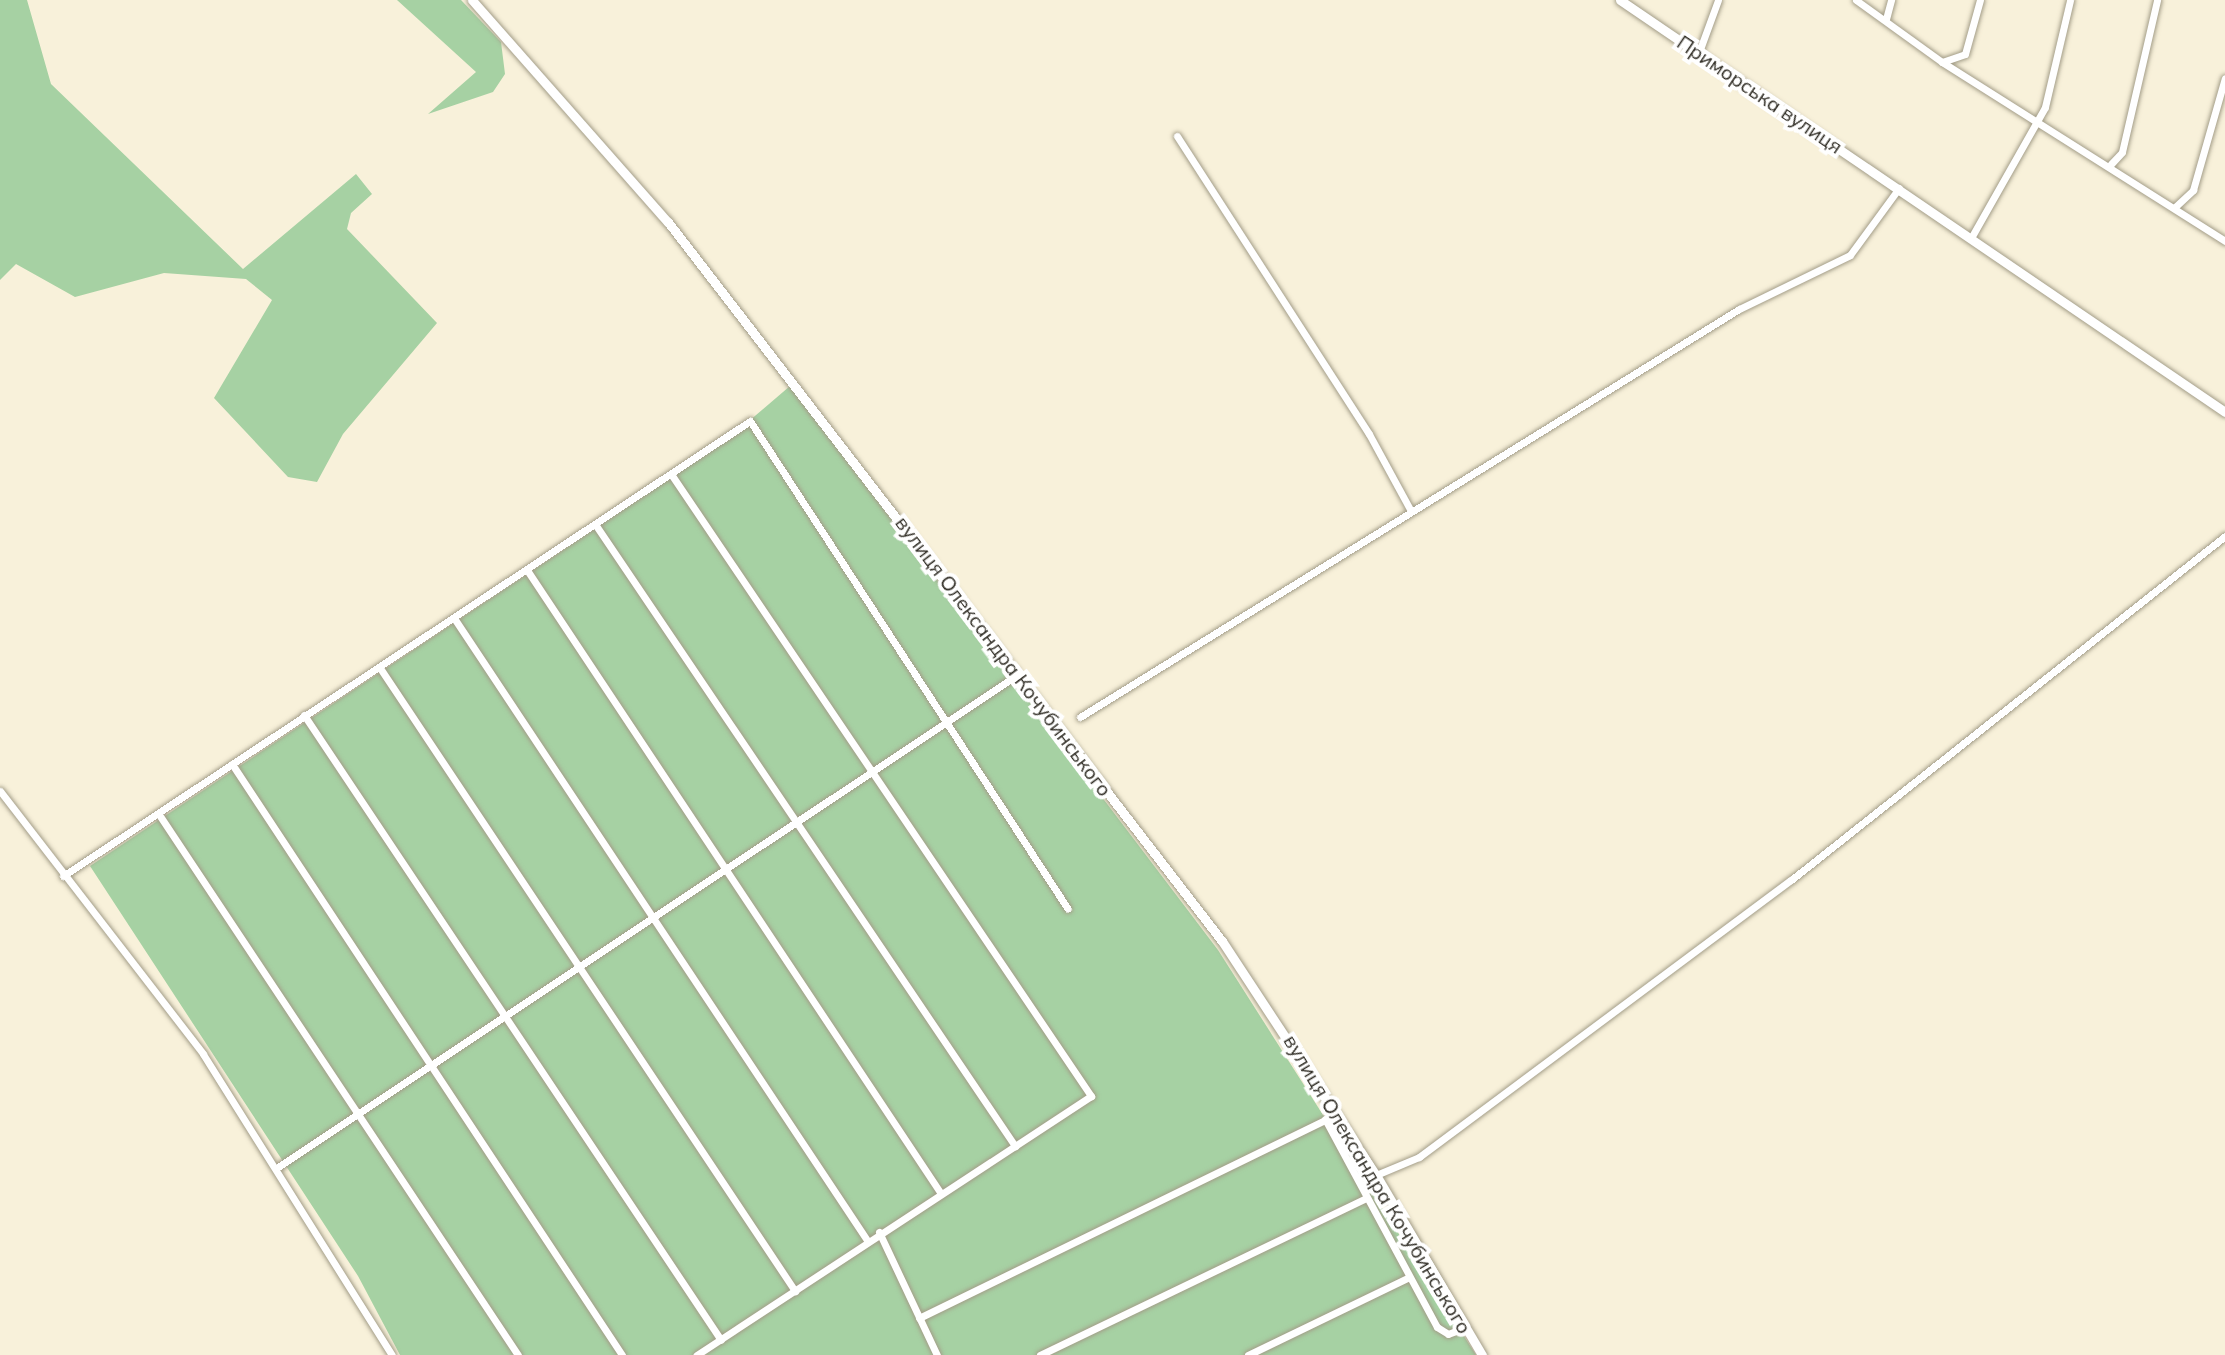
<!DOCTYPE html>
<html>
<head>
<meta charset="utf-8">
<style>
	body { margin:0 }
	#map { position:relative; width:2225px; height:1355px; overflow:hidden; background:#f8f1da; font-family:Mulish,sans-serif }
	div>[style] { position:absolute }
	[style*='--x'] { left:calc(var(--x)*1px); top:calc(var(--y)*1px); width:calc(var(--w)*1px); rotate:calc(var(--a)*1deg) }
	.green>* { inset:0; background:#a6d1a3 }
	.roads { filter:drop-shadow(0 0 2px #a39d88) drop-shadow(0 0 2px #a39d88) }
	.minor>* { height:7px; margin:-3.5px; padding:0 3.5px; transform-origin:3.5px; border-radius:3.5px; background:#fff }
	.tertiary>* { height:9px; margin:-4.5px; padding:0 4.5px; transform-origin:4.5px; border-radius:4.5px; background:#fff }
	span { translate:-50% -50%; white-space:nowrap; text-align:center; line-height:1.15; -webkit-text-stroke:8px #fff; paint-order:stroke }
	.street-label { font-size:20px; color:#2f2c24 }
</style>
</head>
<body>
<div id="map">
	<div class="green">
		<div style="clip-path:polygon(0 0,27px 0,51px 84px,243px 269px,356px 174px,372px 194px,351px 213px,347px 229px,437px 323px,343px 434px,317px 482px,288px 477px,214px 398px,272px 300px,246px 279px,164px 273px,75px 297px,16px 264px,0 280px)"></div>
		<div style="clip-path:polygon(397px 0,461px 0,501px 42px,505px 74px,493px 92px,428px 114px,476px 72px)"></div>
		<div style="clip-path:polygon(790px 386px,1218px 950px,1476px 1355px,400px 1355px,358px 1276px,90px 866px,722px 444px)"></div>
	</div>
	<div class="roads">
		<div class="minor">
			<div style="--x:1856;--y:0;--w:106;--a:35.8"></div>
			<div style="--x:1942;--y:62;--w:24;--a:-19"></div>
			<div style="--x:1965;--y:54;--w:56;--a:-74.5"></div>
			<div style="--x:1886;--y:19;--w:20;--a:-75"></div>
			<div style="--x:1699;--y:52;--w:55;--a:-69.9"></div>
			<div style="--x:1942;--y:62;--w:335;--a:32.3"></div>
			<div style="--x:1177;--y:136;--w:354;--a:57.2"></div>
			<div style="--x:1369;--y:434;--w:88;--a:61.4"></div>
			<div style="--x:2111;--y:164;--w:16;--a:-47"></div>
			<div style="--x:2122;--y:152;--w:156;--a:-77"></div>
			<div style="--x:2175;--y:207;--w:25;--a:-43"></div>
			<div style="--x:2193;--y:190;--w:116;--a:-74.1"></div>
			<div style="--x:1971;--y:238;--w:150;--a:-60.5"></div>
			<div style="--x:2045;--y:107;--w:110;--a:-76.8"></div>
			<div style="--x:671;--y:474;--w:751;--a:55.97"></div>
			<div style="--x:1091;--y:1096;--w:472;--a:146.7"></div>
			<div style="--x:595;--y:524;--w:751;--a:55.97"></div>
			<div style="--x:527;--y:570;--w:747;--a:56.42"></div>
			<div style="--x:454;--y:618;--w:747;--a:56.42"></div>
			<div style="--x:380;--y:668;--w:749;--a:56.33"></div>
			<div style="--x:304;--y:715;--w:751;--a:56.29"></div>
			<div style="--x:1080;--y:717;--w:775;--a:-31.76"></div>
			<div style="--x:1739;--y:309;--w:123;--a:-25.9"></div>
			<div style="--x:1850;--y:255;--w:83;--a:-53.8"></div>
			<div style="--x:232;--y:764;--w:708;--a:56.58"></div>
			<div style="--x:0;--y:791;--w:332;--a:52.3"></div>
			<div style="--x:203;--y:1054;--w:355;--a:57.9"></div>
			<div style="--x:160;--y:816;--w:647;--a:56.41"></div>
			<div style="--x:63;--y:876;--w:824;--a:-33.52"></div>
			<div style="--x:750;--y:421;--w:582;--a:56.91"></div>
			<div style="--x:1325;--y:1119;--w:236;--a:61.7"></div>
			<div style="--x:1437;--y:1327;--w:13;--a:32"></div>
			<div style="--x:1448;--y:1334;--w:19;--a:-21"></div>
			<div style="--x:278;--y:1167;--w:888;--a:-33.65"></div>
			<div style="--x:1376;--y:1175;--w:47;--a:-22.7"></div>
			<div style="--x:1419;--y:1157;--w:464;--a:-36.7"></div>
			<div style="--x:1791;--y:880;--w:554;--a:-38.4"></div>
			<div style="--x:879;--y:1232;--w:136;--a:64.8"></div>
			<div style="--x:919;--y:1318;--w:465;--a:-26"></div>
			<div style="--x:1040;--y:1355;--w:360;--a:-25.7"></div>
			<div style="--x:1248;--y:1355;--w:179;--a:-25.8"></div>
		</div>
		<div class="tertiary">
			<div style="--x:472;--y:0;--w:296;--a:48.6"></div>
			<div style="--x:668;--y:222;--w:908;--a:52.39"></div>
			<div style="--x:1222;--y:941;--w:280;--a:56.7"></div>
			<div style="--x:1376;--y:1175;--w:209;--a:59.5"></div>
			<div style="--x:1620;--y:0;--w:732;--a:34.25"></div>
		</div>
	</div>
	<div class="street-label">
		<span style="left:1760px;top:94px;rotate:34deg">Приморська вулиця</span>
		<span style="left:1004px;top:656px;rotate:53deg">вулиця Олександра Кочубинського</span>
		<span style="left:1378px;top:1184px;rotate:59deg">вулиця Олександра Кочубинського</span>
	</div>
</div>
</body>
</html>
